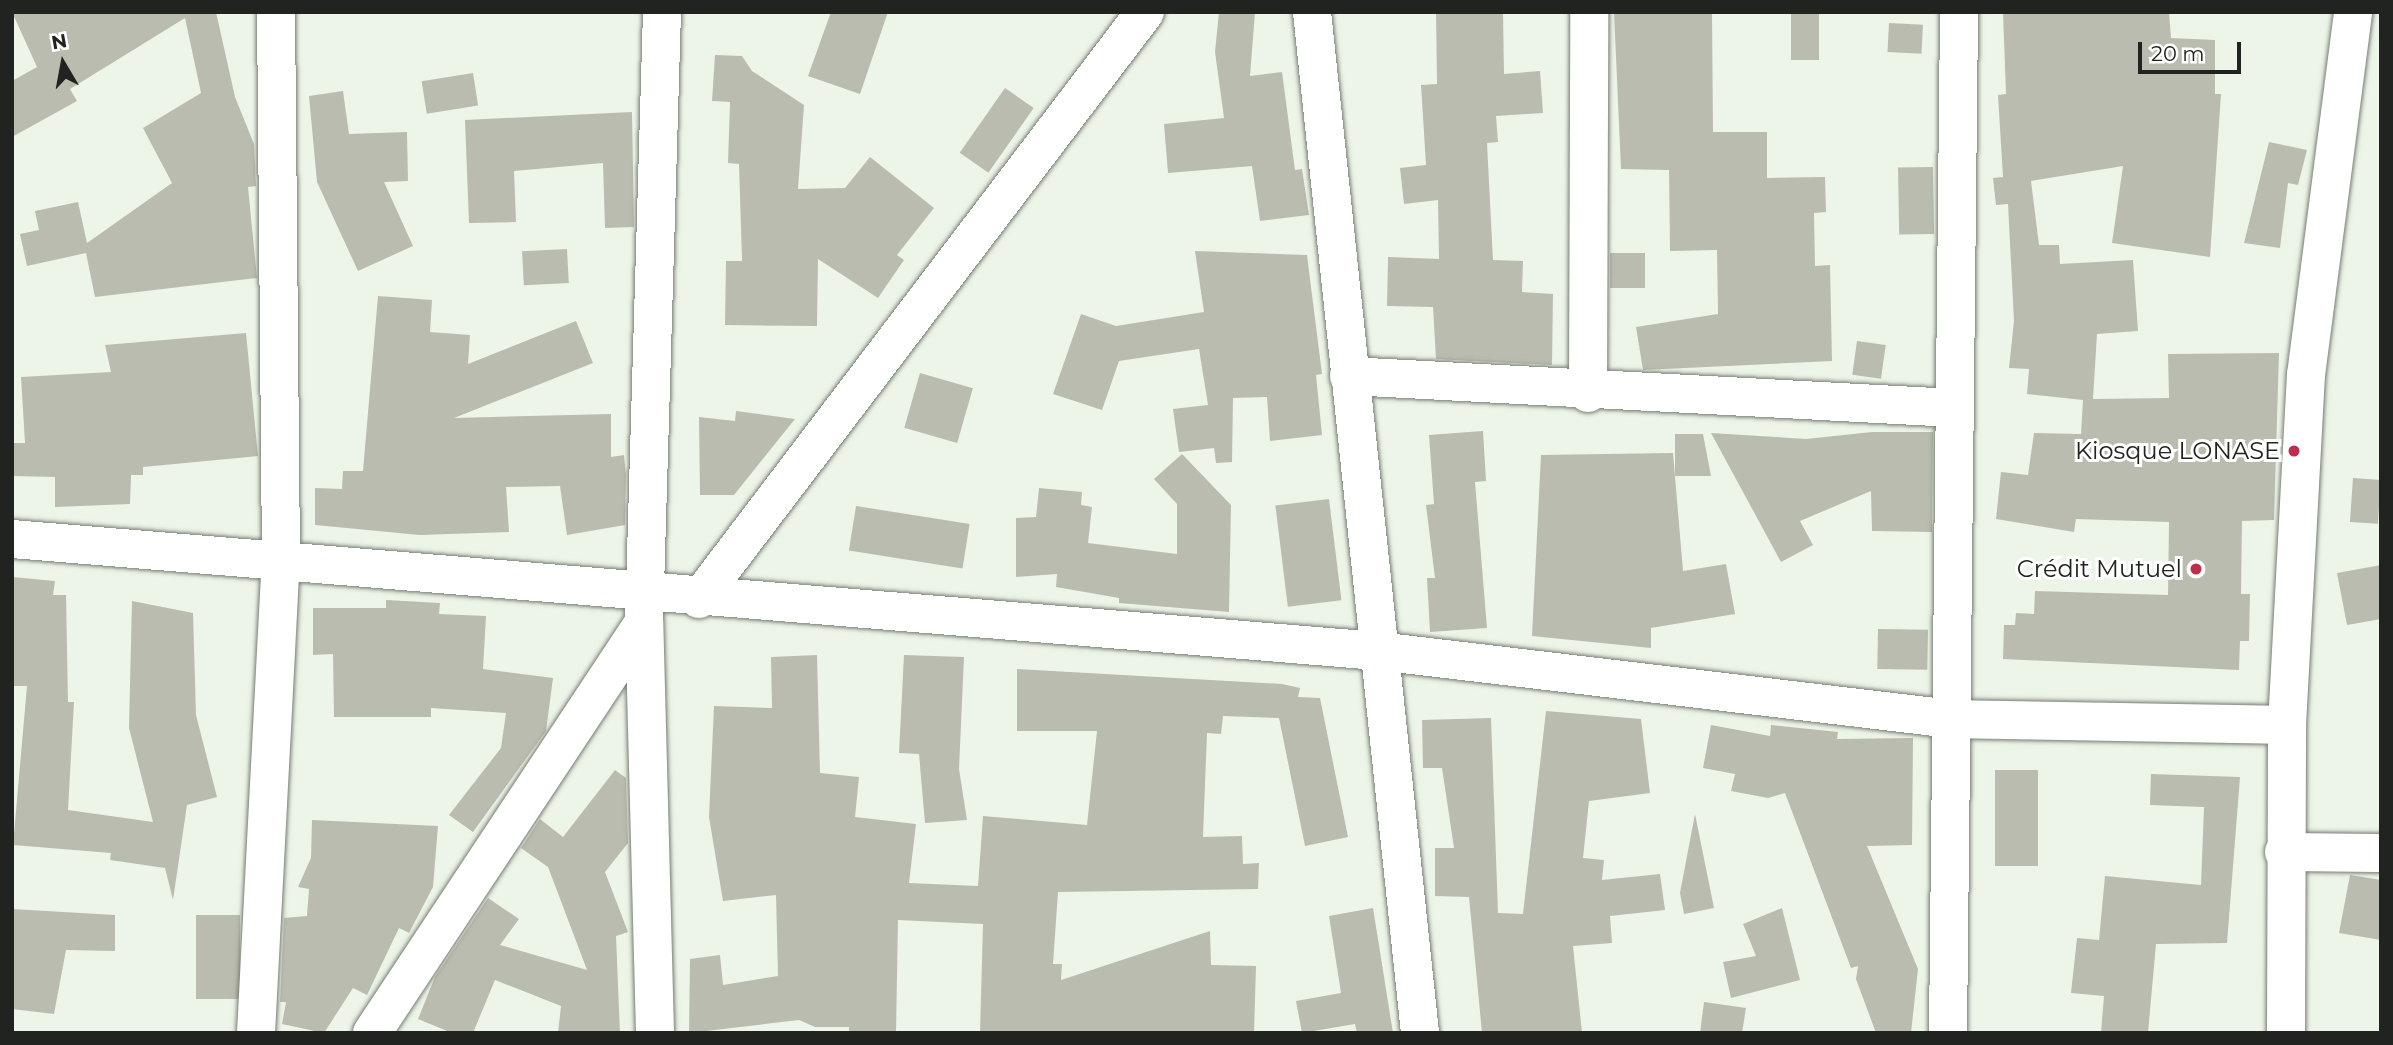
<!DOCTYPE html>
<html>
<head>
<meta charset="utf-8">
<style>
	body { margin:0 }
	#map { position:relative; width:2393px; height:1045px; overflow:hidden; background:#edf5e9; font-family:Montserrat,sans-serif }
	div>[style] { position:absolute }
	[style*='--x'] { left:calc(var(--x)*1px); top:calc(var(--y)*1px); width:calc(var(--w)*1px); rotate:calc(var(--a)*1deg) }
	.building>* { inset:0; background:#babcaf; transform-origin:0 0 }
	.roads { filter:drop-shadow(0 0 2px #767d72) drop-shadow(0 0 2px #767d72) }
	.street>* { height:38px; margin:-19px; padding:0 19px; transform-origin:19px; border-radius:19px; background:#fff }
	.secondary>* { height:38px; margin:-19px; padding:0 19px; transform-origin:19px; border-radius:19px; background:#fff }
	.dots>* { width:19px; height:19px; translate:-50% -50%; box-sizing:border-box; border:4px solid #fff; border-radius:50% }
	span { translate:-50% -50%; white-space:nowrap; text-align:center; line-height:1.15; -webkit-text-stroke:6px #fff; paint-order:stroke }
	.poi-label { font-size:24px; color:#20231f }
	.right { translate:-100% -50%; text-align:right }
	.frame { position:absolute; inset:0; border:14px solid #20231f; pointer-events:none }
	.north { position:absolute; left:28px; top:28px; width:70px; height:70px; -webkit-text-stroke:5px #fff; paint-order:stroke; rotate:350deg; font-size:19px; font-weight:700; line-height:28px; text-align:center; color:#20231f }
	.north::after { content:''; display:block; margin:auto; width:24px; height:32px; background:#20231f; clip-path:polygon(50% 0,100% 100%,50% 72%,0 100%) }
	.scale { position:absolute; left:2138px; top:42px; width:103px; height:32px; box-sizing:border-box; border:4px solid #20231f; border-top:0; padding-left:9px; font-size:21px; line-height:24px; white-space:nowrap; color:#20231f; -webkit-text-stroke:5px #fff; paint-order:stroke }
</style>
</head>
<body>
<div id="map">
	<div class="building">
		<div style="clip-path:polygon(12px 12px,216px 12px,235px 97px,254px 144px,256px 186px,248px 187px,257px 278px,95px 297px,86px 253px,27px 266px,20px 234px,39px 230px,35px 211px,78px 202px,87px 243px,172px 183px,143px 128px,201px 93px,185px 18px,70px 89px,77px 101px,12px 137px,12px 81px,37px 67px)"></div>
		<div style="clip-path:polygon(831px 12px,888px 12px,860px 94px,808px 76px)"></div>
		<div style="clip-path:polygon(1219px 12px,1255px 12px,1250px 76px,1282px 72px,1295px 170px,1302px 169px,1309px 215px,1260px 221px,1252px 166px,1168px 173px,1164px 124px,1224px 118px,1215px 52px)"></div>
		<div style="clip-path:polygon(1436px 12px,1503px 12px,1504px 74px,1540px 71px,1543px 113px,1496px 116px,1498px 142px,1487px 143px,1493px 260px,1523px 261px,1522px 292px,1553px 294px,1552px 365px,1436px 359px,1433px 307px,1387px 306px,1388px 257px,1439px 259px,1438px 200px,1404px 204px,1400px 168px,1426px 165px,1421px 85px,1437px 84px)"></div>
		<div style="clip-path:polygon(1614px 12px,1712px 12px,1713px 132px,1767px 132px,1767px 178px,1825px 177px,1826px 212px,1814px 213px,1815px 266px,1830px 265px,1832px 361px,1643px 370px,1636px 327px,1718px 314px,1717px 250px,1670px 251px,1669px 170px,1621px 169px)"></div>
		<div style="left:1791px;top:12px;width:28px;height:48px"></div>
		<div style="clip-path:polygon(2003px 12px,2169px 12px,2171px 38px,2215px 40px,2215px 94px,2221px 94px,2210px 257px,2112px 243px,2123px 166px,2031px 181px,2039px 245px,2059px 245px,2060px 264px,2133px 260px,2138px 331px,2097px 334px,2093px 399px,2169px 398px,2168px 354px,2279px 353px,2274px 520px,2242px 521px,2241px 594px,2250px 594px,2249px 641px,2240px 641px,2239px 670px,2003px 659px,2004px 625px,2015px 625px,2016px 613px,2034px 614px,2035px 591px,2168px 595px,2169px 522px,2076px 519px,2074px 532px,1996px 519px,2001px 472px,2028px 475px,2034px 433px,2081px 434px,2083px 400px,2027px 394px,2029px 369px,2009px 368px,2014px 321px,2008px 204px,1996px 205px,1993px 178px,2003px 177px,1998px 95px,2006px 94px)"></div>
		<div style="left:1889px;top:23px;width:34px;height:29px;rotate:3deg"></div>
		<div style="clip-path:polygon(715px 55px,742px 56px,752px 71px,804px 105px,798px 189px,845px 188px,870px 157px,934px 208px,897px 255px,904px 260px,878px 298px,818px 259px,817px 326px,725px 325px,726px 261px,742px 261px,739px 164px,728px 163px,730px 102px,712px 101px)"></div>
		<div style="left:473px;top:73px;width:33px;height:52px;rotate:81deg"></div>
		<div style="left:1005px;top:88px;width:35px;height:79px;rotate:35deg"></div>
		<div style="clip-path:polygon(343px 91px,349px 134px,407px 132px,408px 181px,384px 182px,413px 246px,358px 271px,317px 182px,309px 96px)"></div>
		<div style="clip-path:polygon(632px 112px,634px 227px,605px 228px,603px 163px,514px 171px,516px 222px,469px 223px,465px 120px)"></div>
		<div style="clip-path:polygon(2269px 142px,2307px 150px,2298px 185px,2288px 183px,2280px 248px,2244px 243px)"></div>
		<div style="left:1933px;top:167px;width:67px;height:35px;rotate:89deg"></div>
		<div style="left:567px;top:249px;width:34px;height:45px;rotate:87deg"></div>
		<div style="clip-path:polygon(1195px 251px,1307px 255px,1322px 374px,1316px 375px,1322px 435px,1270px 441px,1267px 397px,1233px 398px,1232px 462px,1216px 463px,1214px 448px,1179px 452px,1173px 409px,1208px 405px,1199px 349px,1119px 361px,1102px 410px,1053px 394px,1081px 314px,1116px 326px,1204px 312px)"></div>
		<div style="left:1610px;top:253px;width:35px;height:35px"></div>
		<div style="clip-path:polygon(378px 296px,432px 300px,430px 332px,470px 335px,468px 364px,576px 321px,593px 363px,454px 418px,611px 414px,611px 457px,624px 455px,626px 474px,625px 525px,567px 535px,560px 486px,506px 487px,509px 532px,420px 535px,315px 525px,315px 488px,342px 489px,343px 471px,363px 471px)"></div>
		<div style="clip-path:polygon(246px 333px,258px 456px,143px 467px,143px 475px,131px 475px,130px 504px,55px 507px,55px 477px,12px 476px,12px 443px,25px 443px,21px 377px,111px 372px,105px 345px)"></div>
		<div style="left:1857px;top:341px;width:29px;height:34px;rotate:8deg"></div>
		<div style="left:920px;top:373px;width:55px;height:57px;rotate:16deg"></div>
		<div style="clip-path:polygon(736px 411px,795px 419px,734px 495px,700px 495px,699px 417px,735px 421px)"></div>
		<div style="clip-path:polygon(1483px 431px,1486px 481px,1475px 482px,1487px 628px,1430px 632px,1427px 578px,1435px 578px,1426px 505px,1434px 504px,1429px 435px)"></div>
		<div style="clip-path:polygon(1872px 432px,1933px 432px,1932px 532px,1872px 531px,1871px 491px,1800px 521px,1813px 545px,1781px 562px,1711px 433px,1806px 439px)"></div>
		<div style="clip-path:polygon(1675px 434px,1703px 434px,1711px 476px,1675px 476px)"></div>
		<div style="clip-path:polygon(1673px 453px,1683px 571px,1726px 564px,1735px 614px,1651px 628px,1651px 648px,1532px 636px,1541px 455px)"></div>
		<div style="clip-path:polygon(1182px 454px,1231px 505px,1229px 612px,1119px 603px,1119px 598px,1056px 587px,1057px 574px,1016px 577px,1016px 518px,1036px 517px,1039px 488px,1082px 492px,1081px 505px,1092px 507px,1088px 543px,1177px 554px,1177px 504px,1154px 479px)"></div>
		<div style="left:2353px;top:478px;width:28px;height:44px;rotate:4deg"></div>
		<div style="left:1329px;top:499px;width:102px;height:54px;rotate:83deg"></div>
		<div style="left:856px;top:506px;width:115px;height:45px;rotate:9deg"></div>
		<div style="clip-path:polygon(2381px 565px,2381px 619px,2347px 625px,2337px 573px)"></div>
		<div style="clip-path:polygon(12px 577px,55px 581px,53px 595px,66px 595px,68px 702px,74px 702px,68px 810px,153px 822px,129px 728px,132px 601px,193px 613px,196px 715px,217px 797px,187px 805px,173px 900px,165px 868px,110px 860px,111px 853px,13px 845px,27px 686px,14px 686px)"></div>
		<div style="clip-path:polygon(386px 600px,440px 603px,439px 614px,486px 616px,483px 669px,553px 678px,546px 731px,473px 832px,449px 815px,501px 748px,506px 713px,431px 708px,431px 717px,334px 717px,333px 654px,313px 655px,313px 608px,386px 608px)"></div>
		<div style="left:1878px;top:629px;width:50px;height:40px;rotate:1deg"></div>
		<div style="clip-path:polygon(817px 655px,820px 773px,859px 777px,855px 817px,916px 824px,909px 883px,978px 886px,983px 816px,1087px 825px,1097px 731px,1017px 731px,1017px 669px,1282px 684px,1300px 688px,1298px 697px,1320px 698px,1348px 837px,1305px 846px,1279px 718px,1223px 716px,1221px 734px,1207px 733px,1203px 837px,1242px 836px,1243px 864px,1259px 863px,1258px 889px,1058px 892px,1053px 964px,1062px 964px,1061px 980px,1210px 931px,1211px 965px,1256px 966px,1254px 1033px,980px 1033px,983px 924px,898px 920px,896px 1033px,849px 1033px,849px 1027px,815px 1027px,799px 1020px,689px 1033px,690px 959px,720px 955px,723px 985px,778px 976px,776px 895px,723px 901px,709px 817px,714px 706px,772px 708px,771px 657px)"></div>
		<div style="clip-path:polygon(904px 655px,964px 657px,959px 769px,967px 820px,925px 823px,919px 754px,899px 753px)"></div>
		<div style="clip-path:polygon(1546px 711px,1641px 719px,1650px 793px,1589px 801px,1583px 858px,1604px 860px,1602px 880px,1660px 874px,1665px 910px,1610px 916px,1612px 943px,1573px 946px,1582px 1033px,1482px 1033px,1469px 897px,1435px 896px,1435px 848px,1454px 848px,1442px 768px,1423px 768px,1422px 720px,1491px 718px,1498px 913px,1523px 914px)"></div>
		<div style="clip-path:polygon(1711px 725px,1770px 736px,1771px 725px,1838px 732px,1837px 739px,1913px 738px,1912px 845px,1867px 846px,1918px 969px,1911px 1033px,1876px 1033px,1856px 979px,1858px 966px,1851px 968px,1785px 793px,1768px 798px,1731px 791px,1735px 774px,1703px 768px)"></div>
		<div style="clip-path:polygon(615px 770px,626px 778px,628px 843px,605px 872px,628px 932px,616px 936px,620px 1033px,558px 1033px,561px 1006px,495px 980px,473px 1033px,452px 1033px,418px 1019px,435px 977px,488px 898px,519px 919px,500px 945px,587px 970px,548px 867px,521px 848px,540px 819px,563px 837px)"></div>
		<div style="left:1995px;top:770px;width:43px;height:96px"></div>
		<div style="clip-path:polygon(2151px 774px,2240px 777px,2227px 943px,2156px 944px,2148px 1033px,2101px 1033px,2104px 996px,2071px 993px,2077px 938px,2099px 940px,2105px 876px,2201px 885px,2204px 807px,2150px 805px)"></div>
		<div style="clip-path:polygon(1695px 814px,1714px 908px,1684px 914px,1680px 893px)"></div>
		<div style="clip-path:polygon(312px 820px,438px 826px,433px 887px,409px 933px,399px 928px,367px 995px,353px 988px,324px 1033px,282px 1024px,286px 1002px,280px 1002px,284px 918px,307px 916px,309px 889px,298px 887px,311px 858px)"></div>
		<div style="clip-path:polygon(2350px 875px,2381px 880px,2381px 940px,2339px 933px)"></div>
		<div style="clip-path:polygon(1373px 908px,1393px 1033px,1357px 1033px,1355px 1024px,1302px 1033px,1296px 1001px,1341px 993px,1329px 916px)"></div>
		<div style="clip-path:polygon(1782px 908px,1800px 980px,1731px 998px,1723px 962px,1756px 956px,1743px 924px)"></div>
		<div style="clip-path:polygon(12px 909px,115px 915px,115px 951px,66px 950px,54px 1014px,12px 1009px)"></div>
		<div style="left:196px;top:915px;width:44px;height:84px"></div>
		<div style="clip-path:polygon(1704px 1002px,1746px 1008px,1742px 1033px,1700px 1033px)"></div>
	</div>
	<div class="roads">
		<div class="street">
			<div style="--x:1312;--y:12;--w:1027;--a:83.96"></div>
			<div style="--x:1349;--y:376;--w:605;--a:3.03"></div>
			<div style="--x:1588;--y:393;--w:381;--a:-89.8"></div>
			<div style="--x:12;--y:539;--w:1371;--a:4.69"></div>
			<div style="--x:1378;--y:651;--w:578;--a:6.76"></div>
			<div style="--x:1952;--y:719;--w:335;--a:1"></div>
			<div style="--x:699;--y:599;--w:737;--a:-52.77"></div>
			<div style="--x:2284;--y:852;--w:97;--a:0.6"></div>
			<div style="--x:256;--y:1033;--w:474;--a:-87"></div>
			<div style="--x:281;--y:560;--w:548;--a:-90.52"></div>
			<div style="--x:372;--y:1033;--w:493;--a:-56.5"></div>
			<div style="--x:655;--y:1033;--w:411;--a:-91.5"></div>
			<div style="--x:644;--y:622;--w:610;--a:-88.31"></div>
			<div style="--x:1948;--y:1033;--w:1021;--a:-89.38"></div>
		</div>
		<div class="secondary">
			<div style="--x:2286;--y:1033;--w:308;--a:-89.8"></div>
			<div style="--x:2287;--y:725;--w:351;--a:-86.9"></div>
			<div style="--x:2306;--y:375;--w:366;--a:-82.6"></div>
		</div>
	</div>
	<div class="dots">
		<div style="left:2294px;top:451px;background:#bf2e4a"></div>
		<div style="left:2196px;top:569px;background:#bf2e4a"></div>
	</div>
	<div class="poi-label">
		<span class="right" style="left:2280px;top:451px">Kiosque LONASE</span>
		<span class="right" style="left:2182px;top:569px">Crédit Mutuel</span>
	</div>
	<div class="frame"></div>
	<div class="north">N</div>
	<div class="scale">20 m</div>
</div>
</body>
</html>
